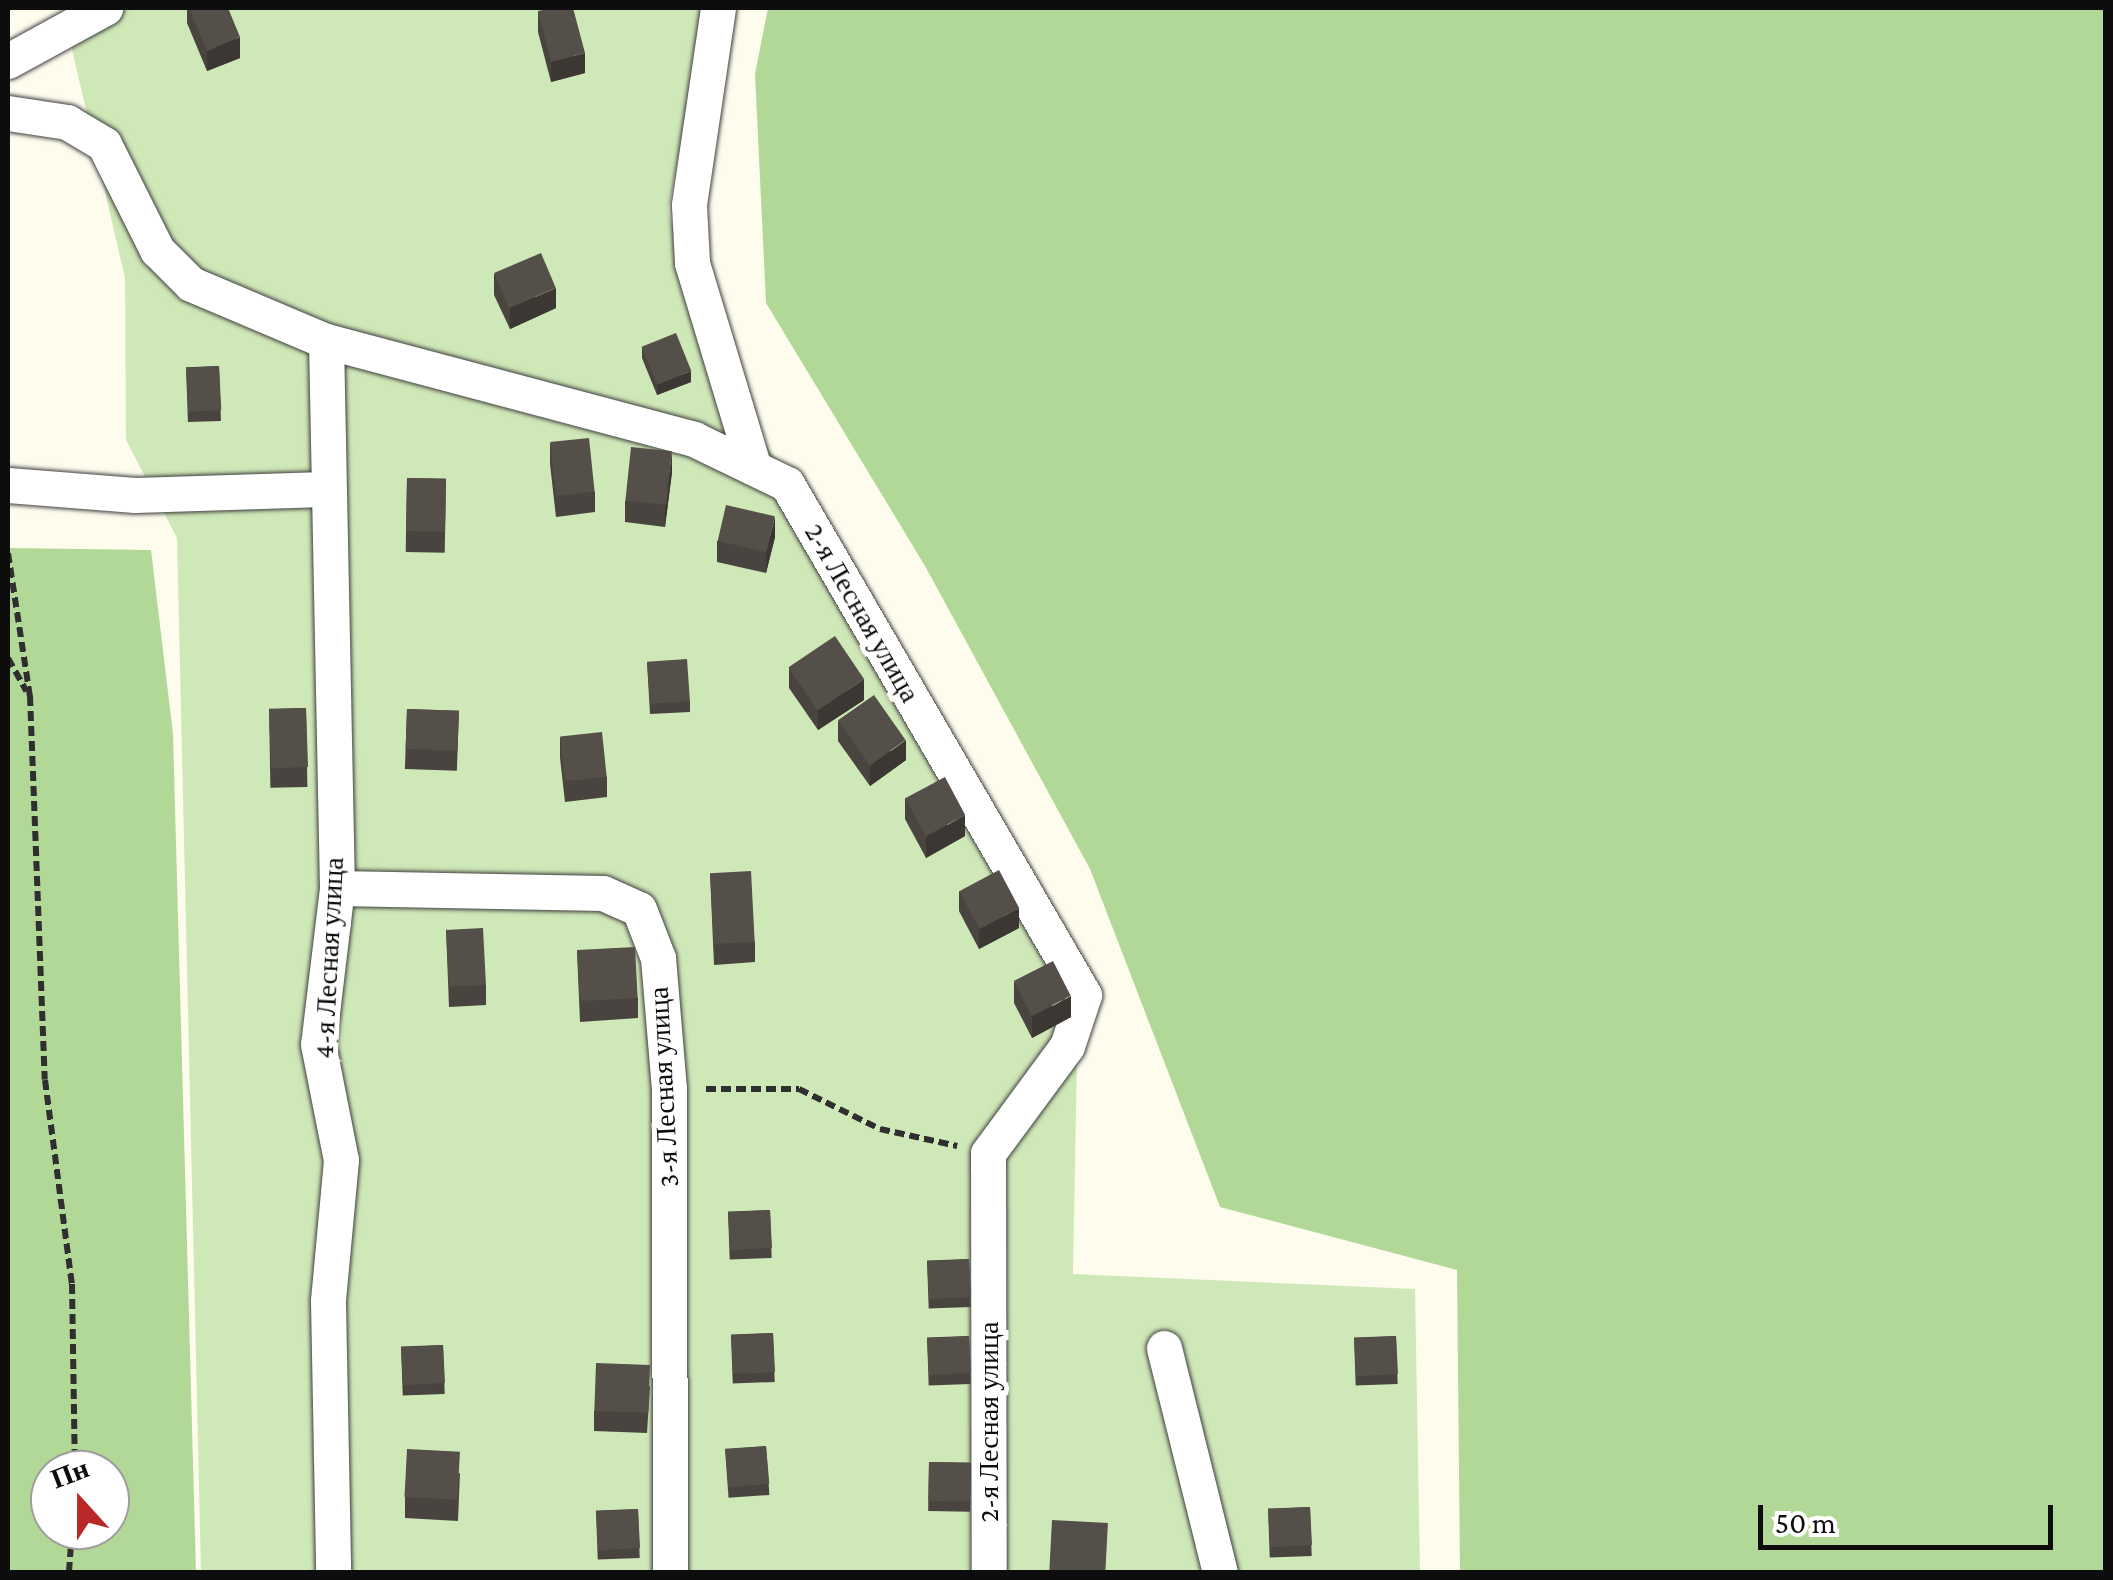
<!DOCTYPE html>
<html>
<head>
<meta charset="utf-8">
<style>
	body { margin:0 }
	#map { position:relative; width:2113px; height:1580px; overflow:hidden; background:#fefced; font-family:"Crimson Pro",serif }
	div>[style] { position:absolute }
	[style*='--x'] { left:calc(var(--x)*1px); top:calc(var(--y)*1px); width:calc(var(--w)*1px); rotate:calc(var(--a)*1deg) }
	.green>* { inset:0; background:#cfe8b8 }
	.forest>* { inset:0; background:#b2d898 }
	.path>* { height:6px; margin-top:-3px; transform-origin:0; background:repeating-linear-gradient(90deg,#2f2f2f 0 10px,transparent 0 15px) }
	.roads { filter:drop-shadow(0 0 2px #404040) drop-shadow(0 0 2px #404040) }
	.street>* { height:35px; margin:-17.5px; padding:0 17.5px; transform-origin:17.5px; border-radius:17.5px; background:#fff }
	.wall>* { inset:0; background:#49443f; transform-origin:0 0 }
	.shaded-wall>* { inset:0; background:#3c3733 }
	.building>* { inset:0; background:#554f49; transform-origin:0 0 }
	span { translate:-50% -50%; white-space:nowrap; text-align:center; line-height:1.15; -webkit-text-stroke:10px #fff; paint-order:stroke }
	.street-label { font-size:28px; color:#0d0d0d }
	.frame { position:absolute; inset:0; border:10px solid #0d0d0d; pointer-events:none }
	.north { position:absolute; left:30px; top:1450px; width:100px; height:100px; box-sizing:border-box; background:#fff; border:2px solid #9e9e9e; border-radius:50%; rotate:339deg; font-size:28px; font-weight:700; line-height:40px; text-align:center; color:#0d0d0d }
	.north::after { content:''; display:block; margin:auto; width:35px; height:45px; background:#b92929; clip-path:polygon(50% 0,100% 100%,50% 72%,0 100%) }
	.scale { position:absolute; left:1758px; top:1505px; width:295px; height:45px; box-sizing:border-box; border:5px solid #0d0d0d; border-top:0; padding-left:12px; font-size:30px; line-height:35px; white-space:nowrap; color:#0d0d0d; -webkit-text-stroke:8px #fff; paint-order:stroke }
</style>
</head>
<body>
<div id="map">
	<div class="green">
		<div style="clip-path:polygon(78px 8px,707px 8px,668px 210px,707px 367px,800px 490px,1078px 1003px,1073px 1274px,1415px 1289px,1420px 1572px,201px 1572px,177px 538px,126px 440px,125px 278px,64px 15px)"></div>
	</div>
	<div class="forest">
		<div style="clip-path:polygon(768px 8px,2105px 8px,2105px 1572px,1460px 1572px,1457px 1270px,1220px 1207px,1090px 869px,925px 566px,766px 303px,755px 74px)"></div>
		<div style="clip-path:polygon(evenodd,8px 548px,151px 550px,173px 734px,196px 1572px,8px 1572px,8px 548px,50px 1470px,110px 1470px,110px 1530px,50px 1530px,50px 1470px)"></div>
	</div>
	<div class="path">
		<div style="--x:8;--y:553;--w:145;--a:81.3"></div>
		<div style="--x:30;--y:696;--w:384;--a:87.8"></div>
		<div style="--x:45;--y:1080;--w:206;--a:82.5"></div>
		<div style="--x:72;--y:1284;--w:186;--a:89.1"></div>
		<div style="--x:8;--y:658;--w:38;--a:61"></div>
		<div style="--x:706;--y:1089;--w:93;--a:0"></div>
		<div style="--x:799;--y:1089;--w:90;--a:26.3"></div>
		<div style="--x:880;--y:1129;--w:79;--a:12.4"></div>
		<div style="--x:69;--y:1572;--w:42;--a:-85.9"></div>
	</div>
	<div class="roads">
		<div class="street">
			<div style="--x:718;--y:8;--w:199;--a:98.4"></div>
			<div style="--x:689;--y:205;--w:58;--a:87"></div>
			<div style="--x:692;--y:263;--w:214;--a:73.2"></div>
			<div style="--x:8;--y:61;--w:111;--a:-28.7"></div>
			<div style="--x:8;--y:113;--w:60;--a:8.7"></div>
			<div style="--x:67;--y:122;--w:43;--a:30.7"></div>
			<div style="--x:104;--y:144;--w:119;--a:63.4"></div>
			<div style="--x:157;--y:250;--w:48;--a:45"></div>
			<div style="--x:191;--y:284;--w:147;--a:22.9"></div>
			<div style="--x:326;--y:341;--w:381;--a:14.9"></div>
			<div style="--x:694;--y:439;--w:103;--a:25.8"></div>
			<div style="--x:787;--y:484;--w:591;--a:59.83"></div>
			<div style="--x:1084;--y:995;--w:54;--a:108.4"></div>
			<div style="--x:1067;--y:1046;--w:133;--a:126.4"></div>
			<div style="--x:988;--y:1153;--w:419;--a:89.9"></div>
			<div style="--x:326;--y:341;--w:547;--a:88.85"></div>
			<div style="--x:337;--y:888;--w:157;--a:96.9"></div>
			<div style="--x:318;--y:1044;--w:118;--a:78.8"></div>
			<div style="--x:341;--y:1160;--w:142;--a:95.3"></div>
			<div style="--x:328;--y:1301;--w:271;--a:88.9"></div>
			<div style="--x:8;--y:485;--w:127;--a:4.5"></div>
			<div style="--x:135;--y:495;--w:189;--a:-1.8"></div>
			<div style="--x:337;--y:888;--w:266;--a:1.1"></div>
			<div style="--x:603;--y:893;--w:39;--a:24"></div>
			<div style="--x:639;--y:909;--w:53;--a:68.8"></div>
			<div style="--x:658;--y:958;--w:131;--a:85.2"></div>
			<div style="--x:669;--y:1089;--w:483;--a:89.9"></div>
			<div style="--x:1164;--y:1348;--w:231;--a:76"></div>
		</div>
	</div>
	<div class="wall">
		<div style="clip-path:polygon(187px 8px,228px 8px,240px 58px,207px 71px,187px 23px)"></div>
		<div style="clip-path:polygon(538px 11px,585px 73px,551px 82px,538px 32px)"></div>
		<div style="clip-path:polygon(494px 274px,556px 308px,510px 329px,494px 295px)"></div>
		<div style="clip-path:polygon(642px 347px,691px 382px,657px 395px,642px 358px)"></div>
		<div style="left:219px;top:366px;width:55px;height:33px;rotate:88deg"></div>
		<div style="clip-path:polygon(550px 443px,595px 492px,595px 512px,556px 517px,550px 464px)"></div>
		<div style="clip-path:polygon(672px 472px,665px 527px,625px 522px,625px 501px)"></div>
		<div style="left:407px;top:478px;width:39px;height:74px;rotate:1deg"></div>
		<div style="clip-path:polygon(775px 537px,766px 573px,717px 562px,717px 541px)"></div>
		<div style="clip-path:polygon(647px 662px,690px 701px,690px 712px,650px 714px)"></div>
		<div style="clip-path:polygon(789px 668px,864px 700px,818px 730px,789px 688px)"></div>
		<div style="left:306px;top:708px;width:79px;height:37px;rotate:89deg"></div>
		<div style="left:407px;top:709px;width:52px;height:60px;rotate:2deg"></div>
		<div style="clip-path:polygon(838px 721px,906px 760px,870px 786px,838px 741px)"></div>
		<div style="clip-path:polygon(560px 737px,607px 777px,607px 797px,565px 802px,560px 758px)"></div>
		<div style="clip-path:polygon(905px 798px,965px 836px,926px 858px,905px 819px)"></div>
		<div style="clip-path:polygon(710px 873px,755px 942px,755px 962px,714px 965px)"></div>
		<div style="clip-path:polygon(959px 891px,1019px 928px,979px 949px,959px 911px)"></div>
		<div style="clip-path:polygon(446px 929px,486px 985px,486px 1005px,449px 1007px)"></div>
		<div style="clip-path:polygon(577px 951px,638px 998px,638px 1018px,580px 1022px)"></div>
		<div style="clip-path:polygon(1014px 982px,1071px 1017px,1032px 1038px,1014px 1003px)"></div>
		<div style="left:770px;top:1210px;width:48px;height:42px;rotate:88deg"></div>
		<div style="left:969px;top:1259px;width:48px;height:42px;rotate:88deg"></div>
		<div style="left:773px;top:1333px;width:49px;height:42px;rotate:88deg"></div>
		<div style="left:969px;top:1336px;width:48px;height:42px;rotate:88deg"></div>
		<div style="left:1396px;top:1336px;width:48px;height:42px;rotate:88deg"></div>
		<div style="left:443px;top:1345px;width:49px;height:42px;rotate:88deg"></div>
		<div style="clip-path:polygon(650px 1386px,647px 1433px,594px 1431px,594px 1411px)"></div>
		<div style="left:766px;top:1446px;width:49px;height:41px;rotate:86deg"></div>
		<div style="left:929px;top:1462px;width:42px;height:49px;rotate:1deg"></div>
		<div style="clip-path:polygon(460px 1473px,458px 1521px,405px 1518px,405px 1497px)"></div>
		<div style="left:1310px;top:1507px;width:49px;height:42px;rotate:88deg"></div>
		<div style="left:638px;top:1509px;width:49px;height:42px;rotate:88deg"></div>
	</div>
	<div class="shaded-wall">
		<div style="clip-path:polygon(240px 37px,240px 58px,207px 71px,207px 51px)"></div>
		<div style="clip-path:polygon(585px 53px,585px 73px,551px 82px,551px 62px)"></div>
		<div style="clip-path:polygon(556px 288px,556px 308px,510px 329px,510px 308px)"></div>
		<div style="clip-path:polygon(691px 371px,691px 382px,657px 395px,657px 385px)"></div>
		<div style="clip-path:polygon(672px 451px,672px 472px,665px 527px,665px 506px)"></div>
		<div style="clip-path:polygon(775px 516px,775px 537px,766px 573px,766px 552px)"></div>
		<div style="clip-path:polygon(864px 679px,864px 700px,818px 730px,818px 710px)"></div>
		<div style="clip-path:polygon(906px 740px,906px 760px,870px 786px,870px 766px)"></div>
		<div style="clip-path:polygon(965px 815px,965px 836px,926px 858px,926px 837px)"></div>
		<div style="clip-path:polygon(1019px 908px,1019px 928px,979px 949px,979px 929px)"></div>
		<div style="clip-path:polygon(1071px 996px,1071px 1017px,1032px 1038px,1032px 1017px)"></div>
	</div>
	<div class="building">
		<div style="clip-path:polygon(189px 8px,228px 8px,240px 37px,207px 51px)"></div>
		<div style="clip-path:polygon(552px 8px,573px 8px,585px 53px,551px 62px,538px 11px)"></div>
		<div style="left:541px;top:253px;width:38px;height:51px;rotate:67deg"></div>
		<div style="left:676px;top:333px;width:41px;height:37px;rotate:68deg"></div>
		<div style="left:219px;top:366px;width:44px;height:33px;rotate:87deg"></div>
		<div style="left:589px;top:438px;width:54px;height:39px;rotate:84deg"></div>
		<div style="left:631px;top:447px;width:41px;height:54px;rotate:6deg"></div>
		<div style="left:407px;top:478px;width:39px;height:53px;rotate:1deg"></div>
		<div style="left:726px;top:505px;width:50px;height:37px;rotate:13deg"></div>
		<div style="left:835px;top:636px;width:52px;height:56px;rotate:56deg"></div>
		<div style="left:687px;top:659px;width:42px;height:40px;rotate:86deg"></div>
		<div style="left:874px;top:695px;width:55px;height:44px;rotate:55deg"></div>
		<div style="left:306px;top:708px;width:59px;height:37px;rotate:88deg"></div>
		<div style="left:407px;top:709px;width:52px;height:40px;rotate:2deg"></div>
		<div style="left:602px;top:732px;width:45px;height:42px;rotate:84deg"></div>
		<div style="left:945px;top:777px;width:43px;height:45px;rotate:62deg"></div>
		<div style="left:999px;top:870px;width:43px;height:45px;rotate:62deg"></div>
		<div style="left:751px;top:871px;width:71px;height:41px;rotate:87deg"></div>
		<div style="left:483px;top:928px;width:57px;height:37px;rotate:87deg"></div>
		<div style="left:635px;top:947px;width:51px;height:58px;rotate:87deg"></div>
		<div style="left:1053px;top:961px;width:39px;height:44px;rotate:63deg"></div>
		<div style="left:770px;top:1210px;width:38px;height:42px;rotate:87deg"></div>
		<div style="left:969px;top:1259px;width:38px;height:42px;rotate:87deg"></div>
		<div style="left:773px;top:1333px;width:39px;height:42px;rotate:87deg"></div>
		<div style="left:969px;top:1336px;width:37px;height:42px;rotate:87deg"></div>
		<div style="left:1396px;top:1336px;width:38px;height:42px;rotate:87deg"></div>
		<div style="left:443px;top:1345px;width:38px;height:42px;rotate:87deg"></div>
		<div style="left:596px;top:1363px;width:54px;height:48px;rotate:2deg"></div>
		<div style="left:766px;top:1446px;width:38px;height:41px;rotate:85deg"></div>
		<div style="left:407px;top:1449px;width:53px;height:48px;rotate:3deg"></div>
		<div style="left:929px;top:1462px;width:42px;height:39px;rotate:1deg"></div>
		<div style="left:1310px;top:1507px;width:38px;height:42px;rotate:87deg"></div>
		<div style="left:638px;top:1509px;width:39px;height:42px;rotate:87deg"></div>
		<div style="left:1052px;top:1520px;width:56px;height:52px;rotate:3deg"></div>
		<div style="clip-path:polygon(974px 1570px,974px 1572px,932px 1572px)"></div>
	</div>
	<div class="street-label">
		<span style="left:862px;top:613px;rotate:60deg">2-я Лесная улица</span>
		<span style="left:329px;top:958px;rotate:-87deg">4-я Лесная улица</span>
		<span style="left:664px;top:1087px;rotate:-93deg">3-я Лесная улица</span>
		<span style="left:989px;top:1422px;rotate:-90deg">2-я Лесная улица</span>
	</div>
	<div class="frame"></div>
	<div class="north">Пн</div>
	<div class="scale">50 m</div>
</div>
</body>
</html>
